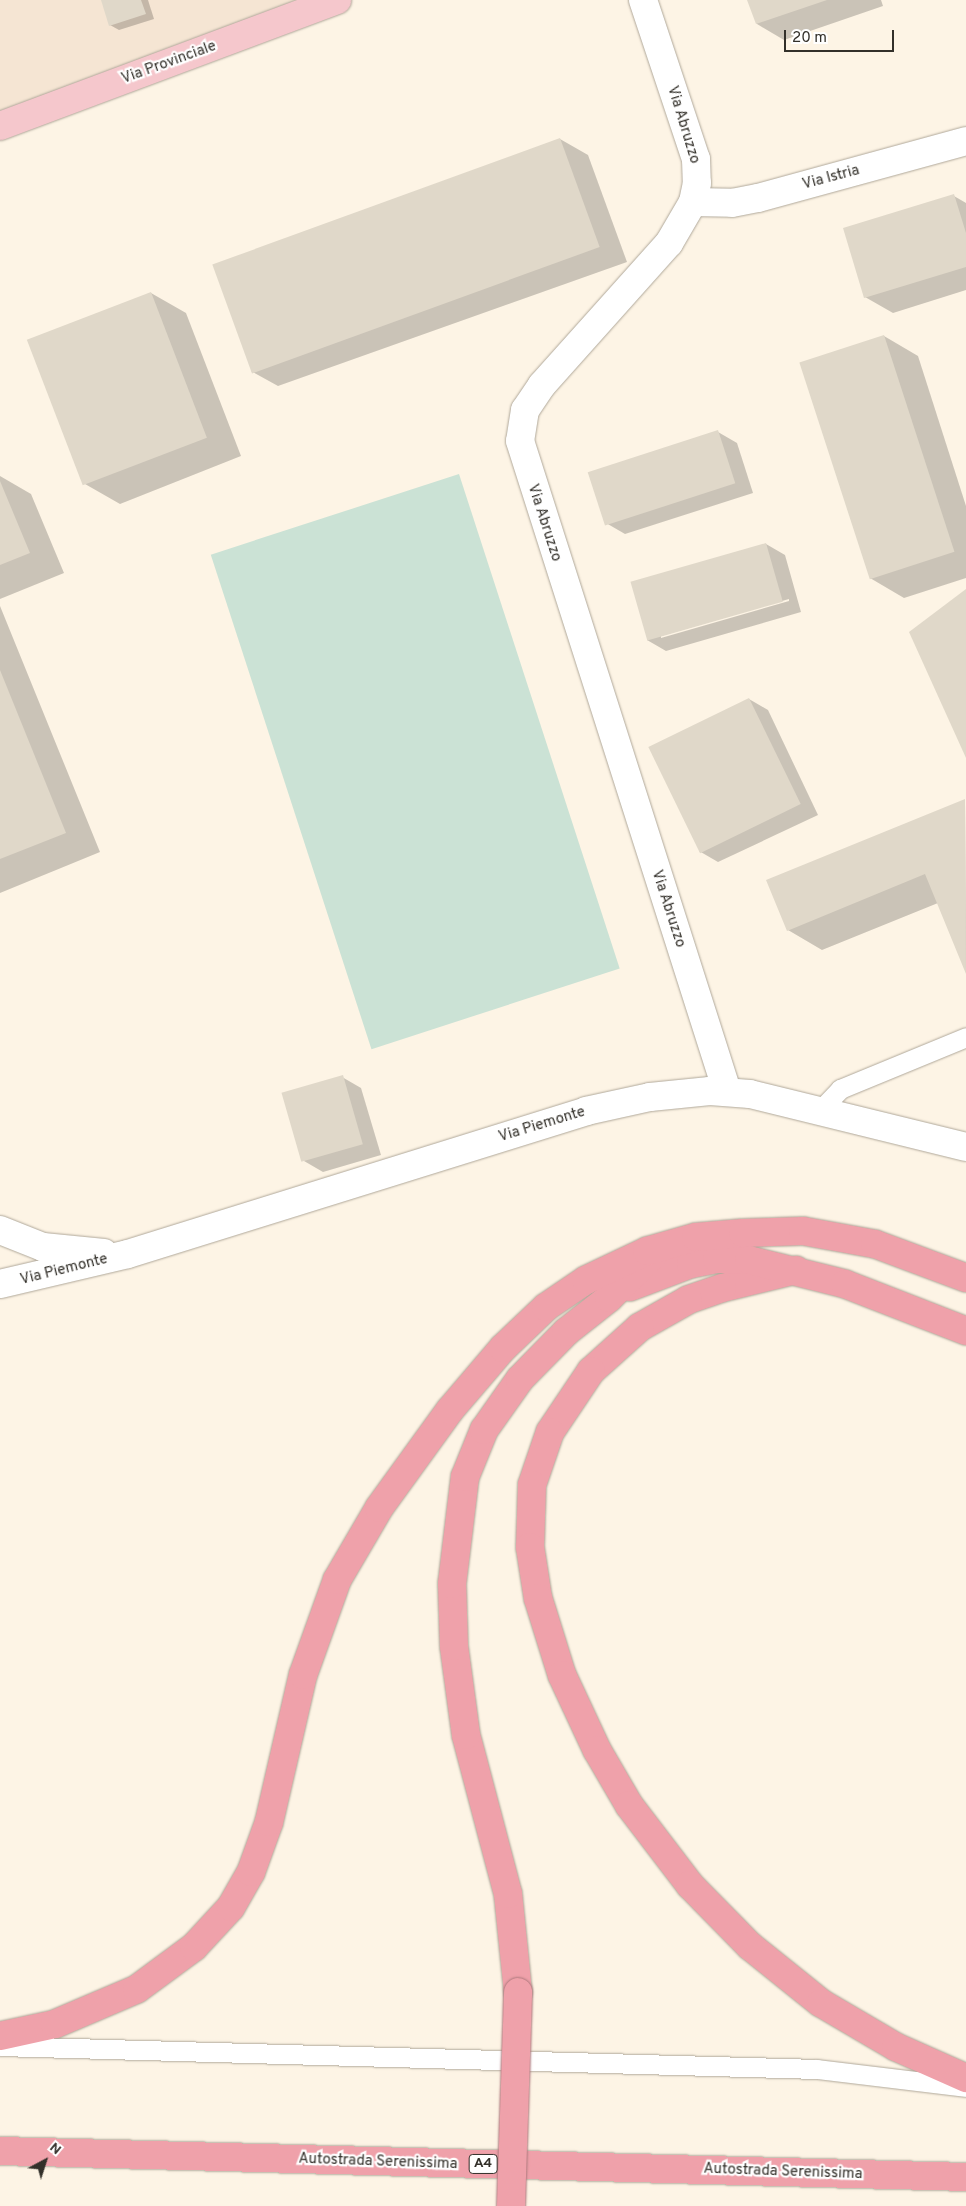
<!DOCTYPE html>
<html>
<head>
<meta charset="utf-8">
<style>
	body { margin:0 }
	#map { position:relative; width:966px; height:2206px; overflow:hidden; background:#fdf4e5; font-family:Overpass,sans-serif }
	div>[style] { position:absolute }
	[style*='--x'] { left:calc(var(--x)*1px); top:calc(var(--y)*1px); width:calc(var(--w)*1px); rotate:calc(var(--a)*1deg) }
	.commercial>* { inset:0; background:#f5e5d3 }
	.green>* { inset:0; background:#cbe2d5; transform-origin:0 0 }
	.shadow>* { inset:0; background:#0003 }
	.building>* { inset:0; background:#e0d8c9; transform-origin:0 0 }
	.roads { filter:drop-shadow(0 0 1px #b0a89a) drop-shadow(0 0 1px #b0a89a) }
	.lane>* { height:19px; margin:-9.5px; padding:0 9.5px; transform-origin:9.5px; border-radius:9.5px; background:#fff }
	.street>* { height:28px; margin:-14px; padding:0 14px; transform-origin:14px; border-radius:14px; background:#fff }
	.primary>* { height:28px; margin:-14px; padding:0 14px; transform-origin:14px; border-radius:14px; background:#f5c7cc }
	.highway>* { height:28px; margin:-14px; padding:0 14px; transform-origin:14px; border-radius:14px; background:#efa1aa }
	.bridges { filter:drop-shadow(0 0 1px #ad797d) drop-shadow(0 0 1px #ad797d) }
	.highway-bridge>* { height:28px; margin:-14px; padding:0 14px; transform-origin:14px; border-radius:14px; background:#efa1aa }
	span { translate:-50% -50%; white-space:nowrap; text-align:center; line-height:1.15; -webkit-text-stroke:4.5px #fff; paint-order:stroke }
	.shield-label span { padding:1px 4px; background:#fff; border:1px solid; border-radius:4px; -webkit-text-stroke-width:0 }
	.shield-label { font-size:14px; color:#33302a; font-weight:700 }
	.street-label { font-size:15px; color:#33302a }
	.north { position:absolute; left:20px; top:2136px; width:50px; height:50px; -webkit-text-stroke:4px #fff; paint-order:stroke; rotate:40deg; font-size:14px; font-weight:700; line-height:20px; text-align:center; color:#33302a }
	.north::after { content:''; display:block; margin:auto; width:18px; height:22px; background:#33302a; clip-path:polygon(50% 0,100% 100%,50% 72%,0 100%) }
	.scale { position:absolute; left:784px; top:30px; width:110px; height:22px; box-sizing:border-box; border:2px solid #33302a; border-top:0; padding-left:6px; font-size:15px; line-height:18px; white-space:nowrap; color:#33302a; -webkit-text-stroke:4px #fff; paint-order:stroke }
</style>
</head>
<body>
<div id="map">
	<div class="commercial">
		<div style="clip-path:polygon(0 0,309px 0,0 113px)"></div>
	</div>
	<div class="green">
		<div style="left:459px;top:474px;width:520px;height:261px;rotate:72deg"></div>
	</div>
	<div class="shadow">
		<div style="clip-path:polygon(102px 0,148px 0,154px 19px,119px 30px,110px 25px)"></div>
		<div style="clip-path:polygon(749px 0,881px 0,883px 6px,784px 40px,757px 24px)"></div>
		<div style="clip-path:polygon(560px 139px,588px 155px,627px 262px,278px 386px,251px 371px)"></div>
		<div style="clip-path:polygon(954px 196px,966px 203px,966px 290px,893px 313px,865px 297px)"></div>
		<div style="clip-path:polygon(151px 293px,186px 313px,241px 456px,120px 504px,85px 484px)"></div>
		<div style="clip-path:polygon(884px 336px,918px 356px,966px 506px,966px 578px,904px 598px,870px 578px)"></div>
		<div style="clip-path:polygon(718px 432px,737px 443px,753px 493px,625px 534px,606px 523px)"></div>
		<div style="clip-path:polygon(0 476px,31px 494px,64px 573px,0 599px)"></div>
		<div style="clip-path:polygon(evenodd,766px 544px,785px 555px,801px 612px,666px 651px,647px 640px,766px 544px,789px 599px,789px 601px,661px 638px,661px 636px,789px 599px)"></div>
		<div style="clip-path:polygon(0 606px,100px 852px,0 893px)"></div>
		<div style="clip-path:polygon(749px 699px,768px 710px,818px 815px,718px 862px,699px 851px)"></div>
		<div style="clip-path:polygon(965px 800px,966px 970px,938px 903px,822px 950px,788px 930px)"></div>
		<div style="clip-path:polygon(342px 1077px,361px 1088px,381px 1155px,323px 1172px,304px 1161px)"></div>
	</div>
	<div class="building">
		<div style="clip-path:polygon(101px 0,141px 0,146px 14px,109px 26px)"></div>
		<div style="clip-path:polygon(747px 0,827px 0,756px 24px)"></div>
		<div style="left:560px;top:138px;width:116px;height:370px;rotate:70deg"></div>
		<div style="clip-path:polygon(954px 194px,966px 233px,966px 267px,864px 298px,843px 228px)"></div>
		<div style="left:151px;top:292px;width:156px;height:133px;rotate:69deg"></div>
		<div style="left:884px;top:335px;width:228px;height:89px;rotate:72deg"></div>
		<div style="left:718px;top:430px;width:56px;height:137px;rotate:72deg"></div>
		<div style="clip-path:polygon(0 481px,30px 553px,0 565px)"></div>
		<div style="left:766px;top:543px;width:61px;height:141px;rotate:74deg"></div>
		<div style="clip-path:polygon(966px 589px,966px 758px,909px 632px)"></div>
		<div style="clip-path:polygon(0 670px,66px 833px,0 859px)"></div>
		<div style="left:749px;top:698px;width:118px;height:112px;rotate:64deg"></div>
		<div style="clip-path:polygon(965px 799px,966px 974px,925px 874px,787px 931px,766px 880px)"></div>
		<div style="left:343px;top:1075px;width:72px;height:64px;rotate:74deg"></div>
	</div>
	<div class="roads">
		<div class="lane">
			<div style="--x:821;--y:1109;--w:28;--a:-46"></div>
			<div style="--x:840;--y:1089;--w:136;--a:-22.4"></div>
			<div style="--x:0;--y:2046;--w:817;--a:1.61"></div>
			<div style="--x:817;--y:2069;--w:150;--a:6.9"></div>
		</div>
		<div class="street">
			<div style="--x:643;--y:0;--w:168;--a:71.6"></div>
			<div style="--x:696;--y:159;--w:24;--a:88"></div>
			<div style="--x:697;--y:183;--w:19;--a:102"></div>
			<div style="--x:693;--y:202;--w:48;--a:120.3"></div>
			<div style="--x:669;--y:243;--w:191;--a:131.8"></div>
			<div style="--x:542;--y:385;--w:30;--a:124"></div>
			<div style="--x:525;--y:410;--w:31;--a:99"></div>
			<div style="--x:520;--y:441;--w:682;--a:72.34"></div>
			<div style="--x:693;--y:202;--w:39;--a:1"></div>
			<div style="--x:732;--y:203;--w:26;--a:-11"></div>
			<div style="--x:758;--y:198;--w:216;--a:-15.3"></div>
			<div style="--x:0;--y:1230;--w:46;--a:21.6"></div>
			<div style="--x:43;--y:1247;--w:61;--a:5.6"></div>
			<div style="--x:0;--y:1284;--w:131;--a:-13.2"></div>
			<div style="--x:128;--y:1254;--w:480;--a:-17.3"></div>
			<div style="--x:586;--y:1111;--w:66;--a:-12.3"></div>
			<div style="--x:650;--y:1097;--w:60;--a:-5.7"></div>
			<div style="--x:710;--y:1091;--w:40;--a:4.3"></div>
			<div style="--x:750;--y:1094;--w:222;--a:13.8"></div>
		</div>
		<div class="primary">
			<div style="--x:0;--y:126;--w:360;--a:-20.5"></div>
		</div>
		<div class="highway">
			<div style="--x:796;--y:1270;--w:76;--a:166.3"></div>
			<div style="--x:722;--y:1288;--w:36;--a:161"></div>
			<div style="--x:688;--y:1300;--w:55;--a:150.6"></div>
			<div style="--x:640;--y:1327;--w:66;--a:138.1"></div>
			<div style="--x:591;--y:1371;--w:73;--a:123.9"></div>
			<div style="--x:550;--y:1432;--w:56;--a:108.8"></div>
			<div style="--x:532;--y:1485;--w:62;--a:91.8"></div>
			<div style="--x:530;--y:1547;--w:52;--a:81.1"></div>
			<div style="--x:538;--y:1598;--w:81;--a:72.7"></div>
			<div style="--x:562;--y:1675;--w:83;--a:65"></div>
			<div style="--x:597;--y:1750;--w:64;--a:59.8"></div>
			<div style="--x:629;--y:1805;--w:101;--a:52.7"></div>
			<div style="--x:690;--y:1885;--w:86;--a:45.5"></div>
			<div style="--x:750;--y:1946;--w:91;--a:38.8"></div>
			<div style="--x:821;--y:2003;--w:87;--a:30.4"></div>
			<div style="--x:896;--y:2047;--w:77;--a:23.9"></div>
			<div style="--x:630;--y:1287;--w:65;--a:-20.7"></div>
			<div style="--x:691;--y:1264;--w:26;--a:-11"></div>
			<div style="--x:717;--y:1259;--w:32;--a:2"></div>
			<div style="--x:749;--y:1260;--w:99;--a:14"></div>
			<div style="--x:845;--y:1284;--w:130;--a:21.2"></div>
			<div style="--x:518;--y:1992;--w:99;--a:-95.8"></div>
			<div style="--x:508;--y:1894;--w:164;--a:-104.8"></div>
			<div style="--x:466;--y:1735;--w:90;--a:-97.7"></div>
			<div style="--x:454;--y:1646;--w:62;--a:-91.8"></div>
			<div style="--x:452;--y:1584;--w:108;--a:-83.1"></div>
			<div style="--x:465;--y:1477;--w:51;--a:-68"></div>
			<div style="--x:484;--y:1430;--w:62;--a:-54.8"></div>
			<div style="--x:520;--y:1379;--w:66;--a:-45.6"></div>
			<div style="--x:566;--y:1332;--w:55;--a:-38.3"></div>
			<div style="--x:609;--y:1298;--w:62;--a:-44.3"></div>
			<div style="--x:0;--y:2036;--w:56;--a:-12.3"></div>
			<div style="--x:55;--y:2024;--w:89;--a:-23.1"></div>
			<div style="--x:137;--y:1989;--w:71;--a:-36.4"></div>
			<div style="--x:194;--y:1947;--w:54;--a:-47.2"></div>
			<div style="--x:231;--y:1907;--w:40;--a:-60.3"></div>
			<div style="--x:251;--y:1872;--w:53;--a:-70.2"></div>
			<div style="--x:269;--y:1822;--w:151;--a:-77"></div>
			<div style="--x:303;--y:1675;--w:101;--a:-70.3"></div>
			<div style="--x:337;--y:1580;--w:83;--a:-59.7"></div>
			<div style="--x:379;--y:1508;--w:121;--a:-54.1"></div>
			<div style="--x:450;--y:1410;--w:82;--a:-49.5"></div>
			<div style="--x:503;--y:1348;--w:59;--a:-43.6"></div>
			<div style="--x:546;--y:1307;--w:48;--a:-34"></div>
			<div style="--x:586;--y:1280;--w:68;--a:-25.4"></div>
			<div style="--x:647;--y:1251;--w:51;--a:-15.9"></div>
			<div style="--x:696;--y:1237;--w:47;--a:-4.9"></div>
			<div style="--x:743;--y:1233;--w:60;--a:-1.9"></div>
			<div style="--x:803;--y:1231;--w:73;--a:10.2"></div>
			<div style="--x:875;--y:1244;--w:97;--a:20.5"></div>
			<div style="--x:0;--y:2151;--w:966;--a:1.54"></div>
		</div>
	</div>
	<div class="bridges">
		<div class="highway-bridge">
			<div style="--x:511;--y:2206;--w:214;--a:-88.1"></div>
		</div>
	</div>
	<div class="shield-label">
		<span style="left:483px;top:2164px">A4</span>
	</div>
	<div class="street-label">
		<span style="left:169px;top:63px;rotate:-20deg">Via Provinciale</span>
		<span style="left:683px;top:125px;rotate:73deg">Via Abruzzo</span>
		<span style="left:831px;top:178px;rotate:-15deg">Via Istria</span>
		<span style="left:544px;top:523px;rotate:72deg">Via Abruzzo</span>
		<span style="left:668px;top:909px;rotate:72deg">Via Abruzzo</span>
		<span style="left:542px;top:1125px;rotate:-17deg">Via Piemonte</span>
		<span style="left:64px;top:1270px;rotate:-14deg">Via Piemonte</span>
		<span style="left:378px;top:2162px;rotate:2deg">Autostrada Serenissima</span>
		<span style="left:783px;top:2172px;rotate:2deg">Autostrada Serenissima</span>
	</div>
	<div class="north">N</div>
	<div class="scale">20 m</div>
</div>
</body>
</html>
